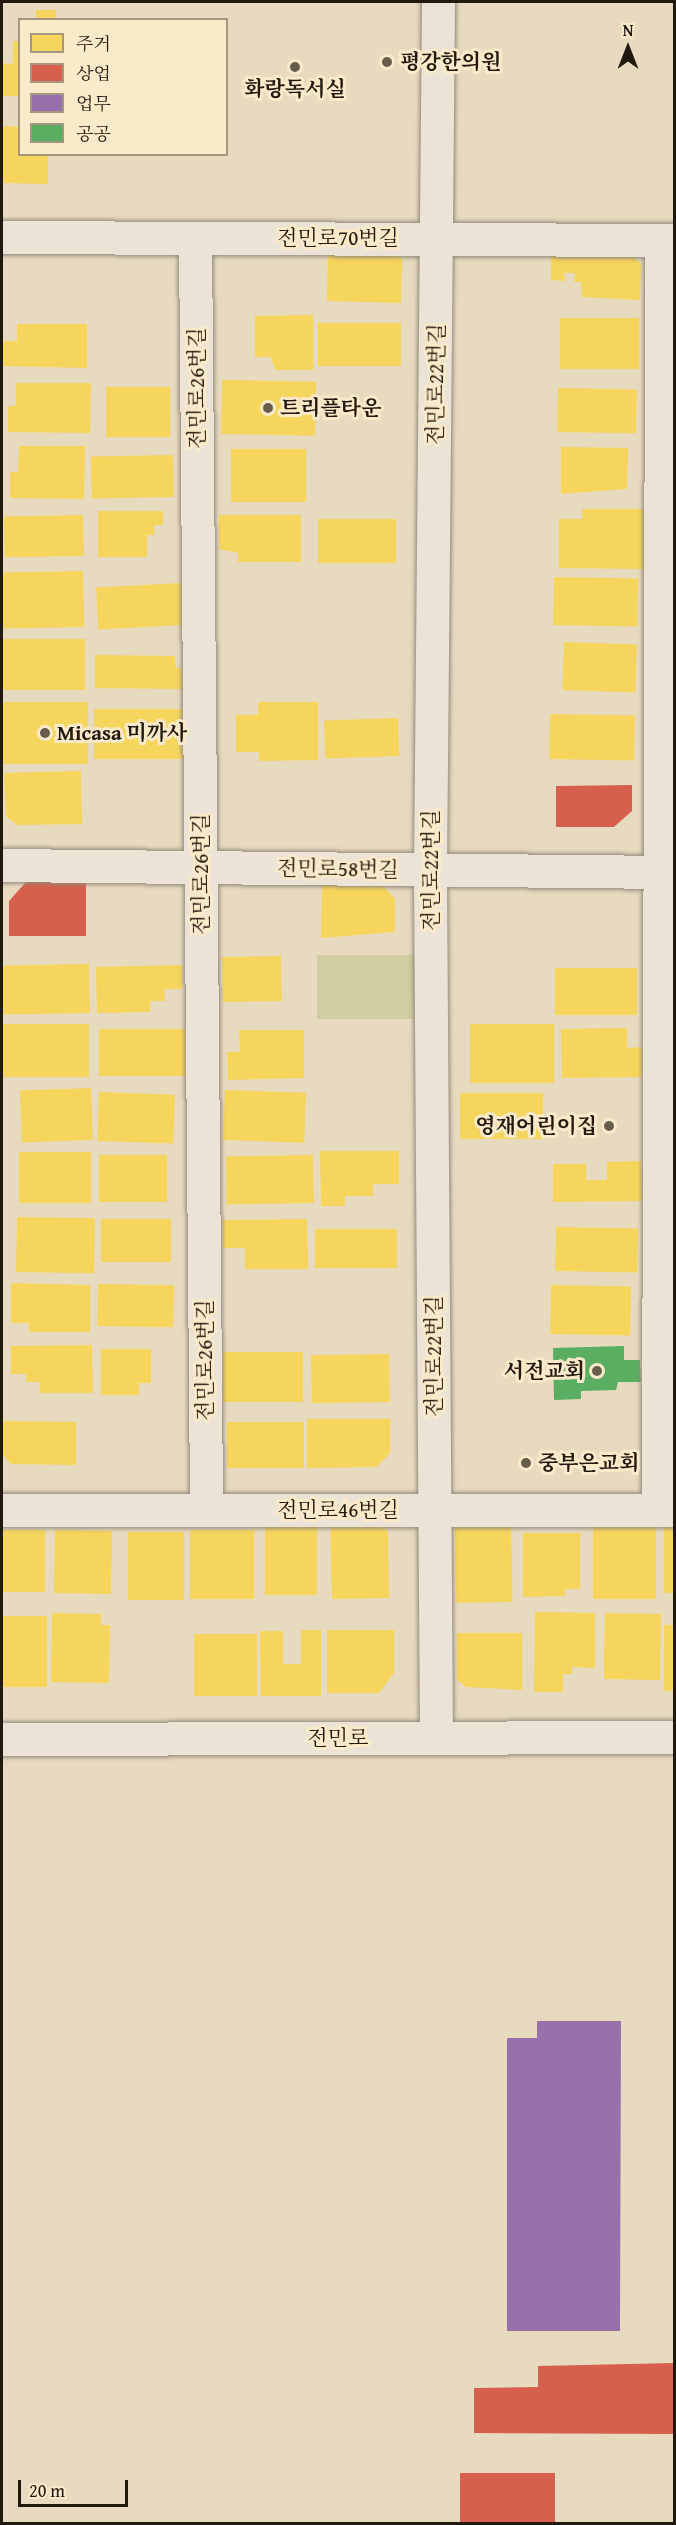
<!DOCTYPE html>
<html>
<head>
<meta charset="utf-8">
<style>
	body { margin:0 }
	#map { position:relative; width:676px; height:2525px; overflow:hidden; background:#e8dabf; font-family:"Gentium Book Plus","Noto Serif KR",serif }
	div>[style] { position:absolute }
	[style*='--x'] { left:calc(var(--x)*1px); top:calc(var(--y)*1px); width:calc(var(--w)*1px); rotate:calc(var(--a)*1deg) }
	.green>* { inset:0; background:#d0cda2; transform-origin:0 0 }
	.homes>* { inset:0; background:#f6d55c; transform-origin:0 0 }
	.shops>* { inset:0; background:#d6604d; transform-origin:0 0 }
	.offices>* { inset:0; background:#9970ab }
	.public>* { inset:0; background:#5aae61 }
	.roads { filter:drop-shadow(0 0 2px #938a7a) drop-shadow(0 0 2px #938a7a) }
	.minor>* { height:33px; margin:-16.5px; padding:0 16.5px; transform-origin:16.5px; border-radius:16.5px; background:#ebe3d6 }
	.dots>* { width:16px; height:16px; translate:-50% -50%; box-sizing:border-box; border:3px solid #fbeaca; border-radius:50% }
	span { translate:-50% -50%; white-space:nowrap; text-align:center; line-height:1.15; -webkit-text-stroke:6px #fbeaca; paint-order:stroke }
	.poi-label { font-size:21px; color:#22190e; font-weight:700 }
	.left { translate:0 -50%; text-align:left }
	.right { translate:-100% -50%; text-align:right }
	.street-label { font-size:21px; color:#22190e }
	.frame { position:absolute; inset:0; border:3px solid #22190e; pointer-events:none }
	.legend { position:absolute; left:18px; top:18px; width:210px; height:138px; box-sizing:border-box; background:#fbeaca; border:2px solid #a4967f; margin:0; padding:8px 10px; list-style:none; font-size:18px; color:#22190e }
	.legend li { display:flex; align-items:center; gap:12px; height:30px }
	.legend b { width:30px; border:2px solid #a4967f }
	.north { position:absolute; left:598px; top:18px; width:60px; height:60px; -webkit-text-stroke:4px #fbeaca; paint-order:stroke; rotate:0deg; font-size:16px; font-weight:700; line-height:24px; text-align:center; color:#22190e }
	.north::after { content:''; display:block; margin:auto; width:21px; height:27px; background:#22190e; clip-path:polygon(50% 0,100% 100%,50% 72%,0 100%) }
	.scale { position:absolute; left:18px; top:2480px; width:110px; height:27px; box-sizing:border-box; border:3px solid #22190e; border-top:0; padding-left:8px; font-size:18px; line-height:21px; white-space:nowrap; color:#22190e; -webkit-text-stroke:4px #fbeaca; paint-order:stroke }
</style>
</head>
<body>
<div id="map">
	<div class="green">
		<div style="left:317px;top:955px;width:98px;height:64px"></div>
	</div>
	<div class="homes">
		<div style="left:36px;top:10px;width:20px;height:10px"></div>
		<div style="clip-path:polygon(13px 41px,20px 41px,20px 96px,2px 96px,2px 63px,13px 64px)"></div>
		<div style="clip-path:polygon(2px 126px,20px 127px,20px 154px,48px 154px,48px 184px,2px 183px)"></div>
		<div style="clip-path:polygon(328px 242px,389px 243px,402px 260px,401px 303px,327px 301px)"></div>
		<div style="clip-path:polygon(551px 243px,622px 245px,641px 264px,640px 300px,582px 297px,581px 282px,574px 282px,575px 273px,564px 273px,565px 281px,551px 280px)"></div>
		<div style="clip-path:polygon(313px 315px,313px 370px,275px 370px,271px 357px,255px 357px,255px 316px)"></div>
		<div style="left:639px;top:318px;width:51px;height:79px;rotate:90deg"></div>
		<div style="left:318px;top:323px;width:83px;height:43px"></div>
		<div style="clip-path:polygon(17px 324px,87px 324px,87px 368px,2px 366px,2px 341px,17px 341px)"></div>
		<div style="left:222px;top:380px;width:94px;height:54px;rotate:1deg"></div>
		<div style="clip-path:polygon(16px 383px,91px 383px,90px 433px,8px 432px,8px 407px,16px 405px)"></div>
		<div style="left:106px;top:387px;width:64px;height:50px"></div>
		<div style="left:558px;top:388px;width:79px;height:44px;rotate:1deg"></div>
		<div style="clip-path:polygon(19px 446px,85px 446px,84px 499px,10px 498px,10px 472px,18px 472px)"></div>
		<div style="clip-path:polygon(561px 447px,628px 448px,627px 489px,561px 494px)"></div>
		<div style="left:231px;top:449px;width:75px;height:53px"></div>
		<div style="left:173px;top:455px;width:42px;height:82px;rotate:89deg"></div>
		<div style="clip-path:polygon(582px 509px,646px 509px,645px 569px,559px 568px,559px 519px,582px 519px)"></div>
		<div style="clip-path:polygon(98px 511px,163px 511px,163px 525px,154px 525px,154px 535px,147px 535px,147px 557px,98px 557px)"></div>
		<div style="left:83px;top:515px;width:41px;height:79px;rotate:89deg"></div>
		<div style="clip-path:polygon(219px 515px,301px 515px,301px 562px,238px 562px,238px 553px,219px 549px)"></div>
		<div style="left:318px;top:519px;width:78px;height:44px"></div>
		<div style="left:83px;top:571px;width:56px;height:81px;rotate:89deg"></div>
		<div style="left:554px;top:577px;width:84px;height:48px;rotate:1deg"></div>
		<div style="left:181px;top:583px;width:42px;height:85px;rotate:87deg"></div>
		<div style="left:85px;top:639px;width:51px;height:83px;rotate:90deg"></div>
		<div style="left:564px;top:642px;width:73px;height:48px;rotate:2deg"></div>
		<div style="clip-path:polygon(95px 655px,175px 656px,176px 668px,181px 668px,183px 689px,95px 688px)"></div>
		<div style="left:2px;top:702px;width:86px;height:62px"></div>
		<div style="clip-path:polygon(258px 702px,318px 702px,318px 760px,259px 761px,259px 752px,236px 752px,236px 715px,258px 715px)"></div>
		<div style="left:94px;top:709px;width:91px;height:50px"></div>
		<div style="left:550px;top:714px;width:85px;height:45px;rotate:1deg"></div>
		<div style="left:398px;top:718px;width:38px;height:74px;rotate:88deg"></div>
		<div style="clip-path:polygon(81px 771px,82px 824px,17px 825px,6px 816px,4px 773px)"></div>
		<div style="clip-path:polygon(322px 882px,380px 882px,395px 899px,395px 932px,321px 938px)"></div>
		<div style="left:281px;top:956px;width:45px;height:59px;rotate:89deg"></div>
		<div style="left:89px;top:964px;width:49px;height:87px;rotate:89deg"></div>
		<div style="clip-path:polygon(182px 965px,182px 989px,164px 989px,165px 1001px,150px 1001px,150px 1012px,97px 1013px,96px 967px)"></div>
		<div style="left:555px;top:968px;width:82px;height:47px"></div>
		<div style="left:89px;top:1024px;width:53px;height:87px;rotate:90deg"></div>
		<div style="left:470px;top:1024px;width:84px;height:59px"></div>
		<div style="clip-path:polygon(627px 1028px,627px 1048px,642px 1047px,642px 1077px,562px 1078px,561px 1029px)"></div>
		<div style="left:188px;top:1029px;width:47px;height:89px;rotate:90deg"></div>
		<div style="clip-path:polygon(239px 1030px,304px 1030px,304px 1078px,228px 1080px,227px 1052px,240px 1052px)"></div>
		<div style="left:91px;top:1088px;width:52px;height:71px;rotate:88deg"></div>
		<div style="left:225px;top:1090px;width:81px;height:50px;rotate:2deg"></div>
		<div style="left:99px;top:1092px;width:76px;height:49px;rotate:2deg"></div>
		<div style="left:543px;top:1093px;width:46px;height:83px;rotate:90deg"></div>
		<div style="clip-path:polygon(320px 1151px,399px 1151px,399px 1184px,373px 1184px,373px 1196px,345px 1196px,345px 1206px,321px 1206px)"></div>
		<div style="left:19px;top:1152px;width:72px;height:51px"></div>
		<div style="left:99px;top:1155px;width:68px;height:47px"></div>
		<div style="left:313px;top:1155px;width:48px;height:87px;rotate:89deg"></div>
		<div style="clip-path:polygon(641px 1161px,642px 1201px,553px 1202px,553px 1164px,586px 1164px,586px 1180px,607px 1180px,607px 1162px)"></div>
		<div style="left:17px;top:1217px;width:78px;height:55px;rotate:1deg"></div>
		<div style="left:101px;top:1219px;width:70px;height:43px"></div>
		<div style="clip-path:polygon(307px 1219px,308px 1269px,245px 1269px,245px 1248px,223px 1248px,223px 1220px)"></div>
		<div style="left:556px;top:1227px;width:82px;height:44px;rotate:1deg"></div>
		<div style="left:315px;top:1229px;width:82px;height:39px"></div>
		<div style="clip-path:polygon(11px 1283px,90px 1285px,90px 1332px,29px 1332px,29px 1323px,11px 1323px)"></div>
		<div style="left:98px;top:1284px;width:76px;height:42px;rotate:1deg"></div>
		<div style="left:551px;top:1285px;width:80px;height:49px;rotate:1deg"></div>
		<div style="clip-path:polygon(92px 1345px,93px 1393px,40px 1393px,40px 1382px,26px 1382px,26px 1374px,11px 1374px,11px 1346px)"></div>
		<div style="clip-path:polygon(101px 1349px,151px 1349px,151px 1383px,139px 1383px,139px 1395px,101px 1395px)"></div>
		<div style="left:303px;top:1352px;width:50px;height:80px;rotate:90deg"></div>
		<div style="left:389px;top:1354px;width:48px;height:78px;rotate:89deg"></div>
		<div style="clip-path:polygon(307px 1419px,390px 1419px,390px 1453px,376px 1467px,307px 1468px)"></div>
		<div style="clip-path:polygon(2px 1421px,76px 1422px,76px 1465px,11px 1464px,2px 1454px)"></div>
		<div style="left:227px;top:1422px;width:77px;height:46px"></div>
		<div style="left:265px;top:1514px;width:52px;height:81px"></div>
		<div style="clip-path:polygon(330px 1517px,381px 1518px,388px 1533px,389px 1598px,332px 1599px)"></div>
		<div style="left:511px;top:1520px;width:82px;height:56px;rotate:89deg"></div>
		<div style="left:593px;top:1522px;width:63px;height:77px"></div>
		<div style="left:664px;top:1525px;width:10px;height:68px"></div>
		<div style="left:2px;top:1530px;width:43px;height:62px"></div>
		<div style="left:55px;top:1530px;width:57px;height:63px;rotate:1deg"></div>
		<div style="left:190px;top:1530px;width:64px;height:69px"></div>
		<div style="left:128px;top:1532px;width:56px;height:68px"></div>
		<div style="clip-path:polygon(523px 1533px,580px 1533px,580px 1589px,565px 1589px,565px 1596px,523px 1597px)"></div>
		<div style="clip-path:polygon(535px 1612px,595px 1613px,595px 1668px,572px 1667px,572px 1674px,563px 1674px,563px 1692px,534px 1692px)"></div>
		<div style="clip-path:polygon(52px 1613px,101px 1614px,101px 1625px,110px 1625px,109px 1683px,51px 1682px)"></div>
		<div style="left:605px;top:1613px;width:56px;height:66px;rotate:1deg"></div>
		<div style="left:2px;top:1616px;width:45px;height:71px"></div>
		<div style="left:664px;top:1625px;width:10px;height:66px"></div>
		<div style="clip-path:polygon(301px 1630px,321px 1630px,321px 1696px,261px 1696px,260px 1631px,283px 1631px,283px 1664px,301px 1664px)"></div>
		<div style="clip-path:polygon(327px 1630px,394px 1630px,394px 1673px,379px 1693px,327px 1693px)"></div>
		<div style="clip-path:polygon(457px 1633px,522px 1633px,522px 1690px,466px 1687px,457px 1680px)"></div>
		<div style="left:194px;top:1634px;width:63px;height:62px"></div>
	</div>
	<div class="shops">
		<div style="clip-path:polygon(632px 785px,632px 811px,614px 827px,556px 827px,556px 786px)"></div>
		<div style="clip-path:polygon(26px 882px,86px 882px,86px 936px,9px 936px,9px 901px)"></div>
		<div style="clip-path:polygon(674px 2363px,674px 2434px,474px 2433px,474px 2388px,538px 2387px,538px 2366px)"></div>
		<div style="left:460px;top:2473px;width:95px;height:51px"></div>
	</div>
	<div class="offices">
		<div style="clip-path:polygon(537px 2021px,621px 2021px,620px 2331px,507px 2331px,507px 2038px,537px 2038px)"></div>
	</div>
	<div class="public">
		<div style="clip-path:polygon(624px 1346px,624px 1360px,640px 1360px,641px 1382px,618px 1382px,616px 1390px,581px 1391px,581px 1399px,554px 1400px,553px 1348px)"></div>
	</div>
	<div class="roads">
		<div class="minor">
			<div style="--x:2;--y:237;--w:672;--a:0.26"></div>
			<div style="--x:195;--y:238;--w:1272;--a:89.5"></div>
			<div style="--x:2;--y:865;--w:672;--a:0.6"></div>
			<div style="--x:2;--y:1510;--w:672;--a:0"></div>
			<div style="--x:658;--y:1510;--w:1270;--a:-89.86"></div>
			<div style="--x:436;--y:1738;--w:868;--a:-90.4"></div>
			<div style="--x:430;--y:870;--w:868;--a:-89.47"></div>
			<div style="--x:2;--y:1739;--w:672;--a:-0.17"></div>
		</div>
	</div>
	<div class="dots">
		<div style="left:387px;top:62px;background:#675d4c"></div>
		<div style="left:295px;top:67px;background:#675d4c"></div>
		<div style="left:268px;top:408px;background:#675d4c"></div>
		<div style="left:45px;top:733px;background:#675d4c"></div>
		<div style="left:609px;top:1126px;background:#675d4c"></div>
		<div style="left:597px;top:1371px;background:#675d4c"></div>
		<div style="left:526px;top:1463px;background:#675d4c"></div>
	</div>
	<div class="poi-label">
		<span class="left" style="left:400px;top:62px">평강한의원</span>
		<span style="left:295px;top:89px">화랑독서실</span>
		<span class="left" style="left:280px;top:408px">트리플타운</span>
		<span class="left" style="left:57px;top:733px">Micasa 미까사</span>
		<span class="right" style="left:597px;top:1126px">영재어린이집</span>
		<span class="right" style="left:585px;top:1371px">서전교회</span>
		<span class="left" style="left:538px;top:1463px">중부은교회</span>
	</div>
	<div class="street-label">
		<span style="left:338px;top:238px">전민로70번길</span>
		<span style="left:436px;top:384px;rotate:-89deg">전민로22번길</span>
		<span style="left:197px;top:388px;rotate:-90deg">전민로26번길</span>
		<span style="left:338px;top:869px;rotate:1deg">전민로58번길</span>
		<span style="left:431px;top:870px;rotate:-90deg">전민로22번길</span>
		<span style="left:201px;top:874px;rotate:-90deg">전민로26번길</span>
		<span style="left:434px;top:1356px;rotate:-90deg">전민로22번길</span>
		<span style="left:205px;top:1360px;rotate:-90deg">전민로26번길</span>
		<span style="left:338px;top:1510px">전민로46번길</span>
		<span style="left:338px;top:1738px">전민로</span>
	</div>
	<div class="frame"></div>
	<ul class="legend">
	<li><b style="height:16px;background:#f6d55c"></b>주거</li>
	<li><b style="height:16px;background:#d6604d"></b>상업</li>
	<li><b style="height:16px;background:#9970ab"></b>업무</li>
	<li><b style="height:16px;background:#5aae61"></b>공공</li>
	</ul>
	<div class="north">N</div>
	<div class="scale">20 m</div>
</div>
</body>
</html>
